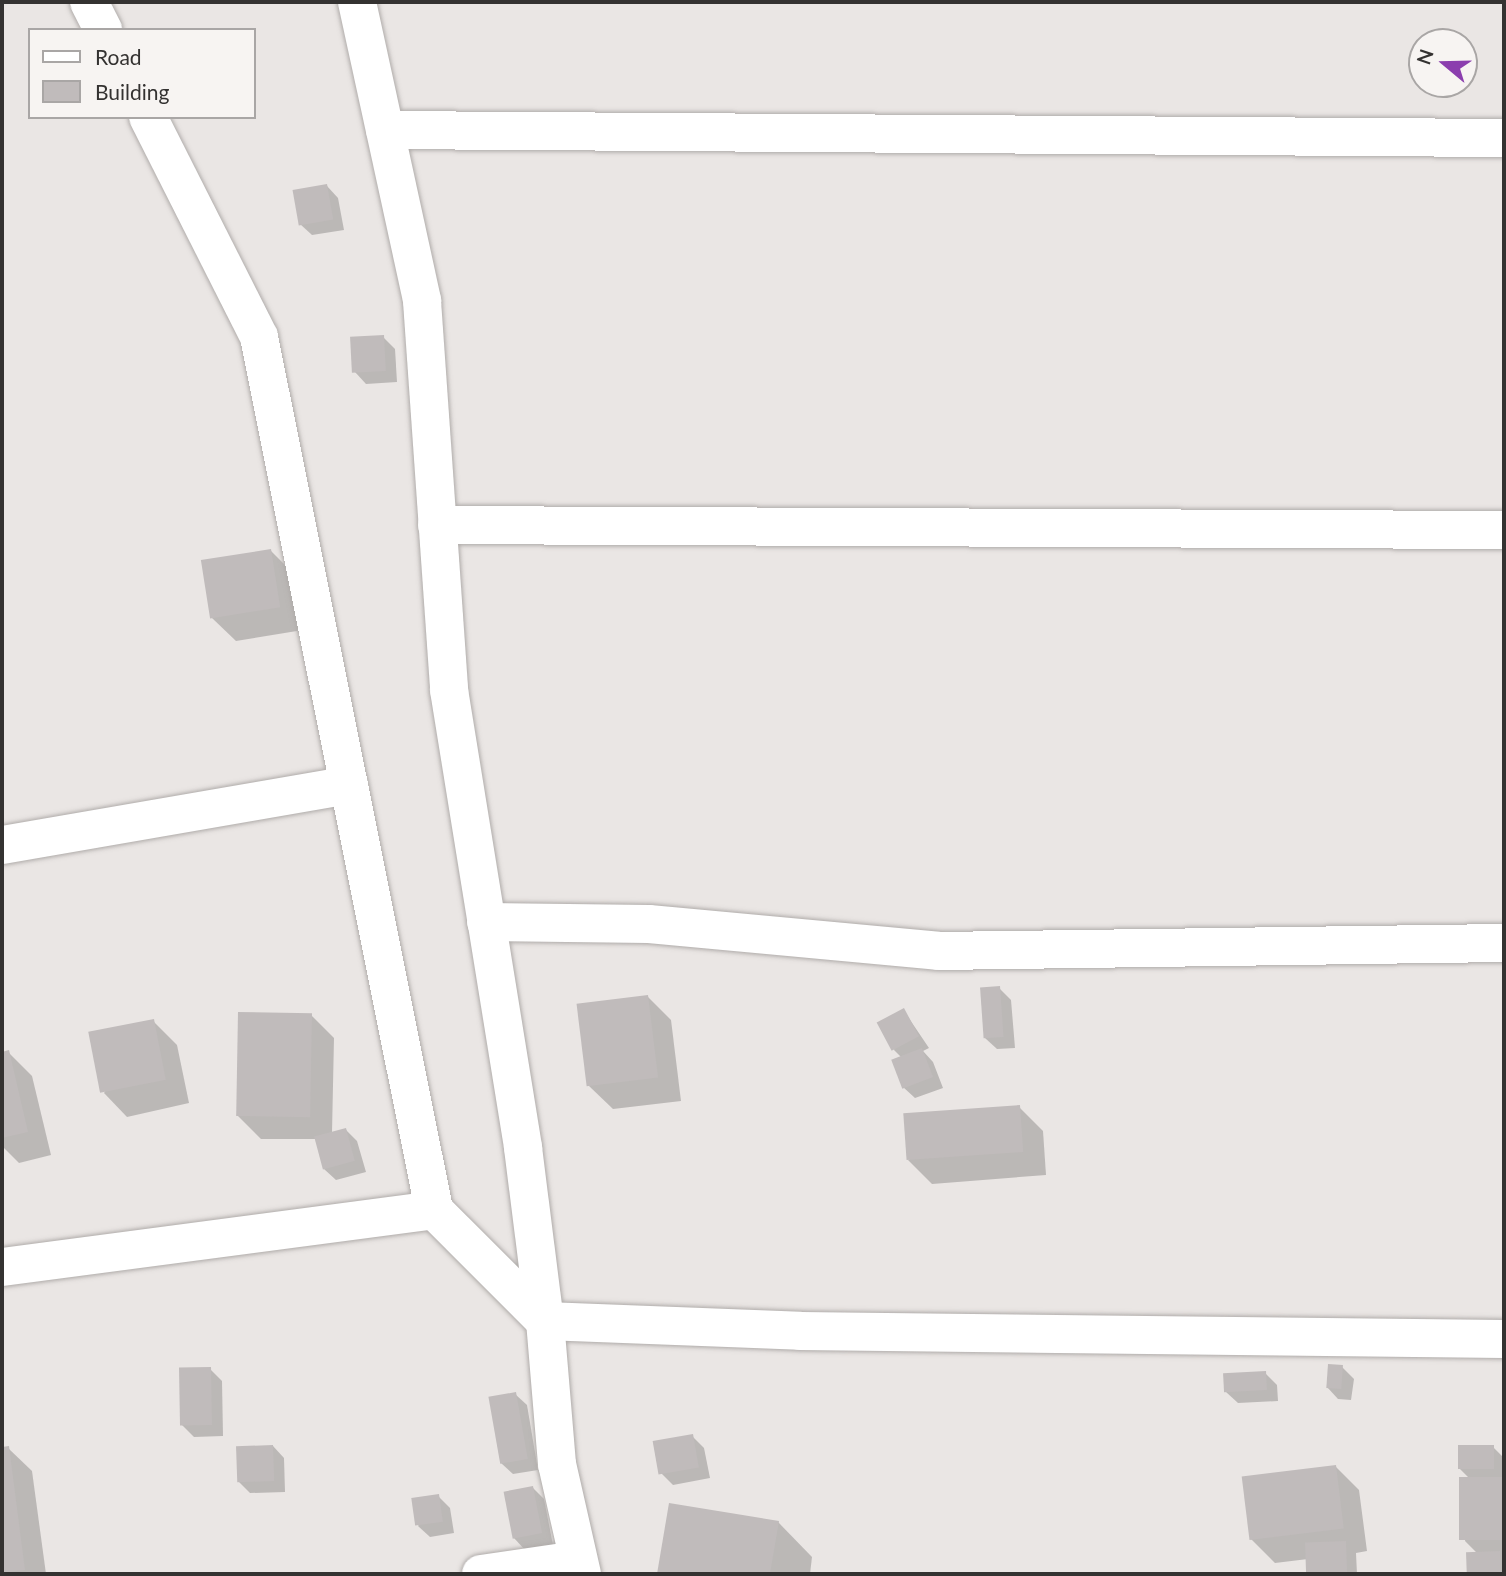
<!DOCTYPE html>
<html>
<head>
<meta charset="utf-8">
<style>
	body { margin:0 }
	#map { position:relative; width:1506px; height:1576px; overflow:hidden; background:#eae6e4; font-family:Lato,sans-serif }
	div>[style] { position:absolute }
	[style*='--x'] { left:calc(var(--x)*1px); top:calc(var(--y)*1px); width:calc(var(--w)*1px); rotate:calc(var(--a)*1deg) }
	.shadow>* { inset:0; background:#0003 }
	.building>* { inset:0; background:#c0bbbb; transform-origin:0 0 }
	.roads { filter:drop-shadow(0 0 2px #b0acaa) drop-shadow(0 0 2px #b0acaa) }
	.street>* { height:38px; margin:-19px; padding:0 19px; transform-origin:19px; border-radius:19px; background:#fff }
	span { translate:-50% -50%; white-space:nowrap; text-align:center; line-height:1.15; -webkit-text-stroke:7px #f7f4f2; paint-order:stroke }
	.frame { position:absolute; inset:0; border:4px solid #343231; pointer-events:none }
	.legend { position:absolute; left:28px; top:28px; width:228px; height:91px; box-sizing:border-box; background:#f7f4f2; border:2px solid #a9a6a5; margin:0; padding:9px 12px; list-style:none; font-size:21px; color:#343231 }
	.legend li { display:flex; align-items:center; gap:14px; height:35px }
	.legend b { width:35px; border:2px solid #a9a6a5 }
	.north { position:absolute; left:1408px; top:28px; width:70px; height:70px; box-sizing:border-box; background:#f7f4f2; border:2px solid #a9a6a5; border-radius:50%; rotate:289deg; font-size:19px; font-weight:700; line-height:28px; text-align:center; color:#343231 }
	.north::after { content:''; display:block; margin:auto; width:24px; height:32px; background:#8b3eae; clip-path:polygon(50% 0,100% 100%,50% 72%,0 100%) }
</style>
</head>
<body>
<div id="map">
	<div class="shadow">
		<div style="clip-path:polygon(327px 186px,338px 198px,344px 230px,312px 235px,300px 224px)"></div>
		<div style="clip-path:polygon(383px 337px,395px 349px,397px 382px,366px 384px,355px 372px)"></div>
		<div style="clip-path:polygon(271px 551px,294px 574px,303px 630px,236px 641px,212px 618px)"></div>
		<div style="clip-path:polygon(999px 988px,1011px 1000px,1015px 1048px,997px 1049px,985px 1038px)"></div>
		<div style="clip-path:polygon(647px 996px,671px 1020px,681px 1101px,613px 1109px,589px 1086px)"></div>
		<div style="clip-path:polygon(904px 1011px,929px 1048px,923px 1051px,933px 1062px,943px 1088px,915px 1098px,903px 1087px,902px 1058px,894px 1050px)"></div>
		<div style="clip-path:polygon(311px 1015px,334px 1038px,332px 1133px,346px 1130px,357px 1141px,366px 1172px,336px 1180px,324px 1169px,316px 1139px,261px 1139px,237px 1115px)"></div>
		<div style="clip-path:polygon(153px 1021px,177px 1045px,189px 1103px,127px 1117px,104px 1093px)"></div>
		<div style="clip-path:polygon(8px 1052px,32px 1076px,51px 1155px,19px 1163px,2px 1146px,2px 1054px)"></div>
		<div style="clip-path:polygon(1019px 1107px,1043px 1131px,1046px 1175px,932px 1184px,908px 1160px)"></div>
		<div style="clip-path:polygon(1342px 1367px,1354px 1379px,1351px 1400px,1338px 1399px,1327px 1387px)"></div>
		<div style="clip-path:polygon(210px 1369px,222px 1381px,223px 1436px,194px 1437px,182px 1425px)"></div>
		<div style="clip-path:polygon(1265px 1373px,1277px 1385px,1278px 1401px,1238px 1403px,1226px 1392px)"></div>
		<div style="clip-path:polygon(515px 1394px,527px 1405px,538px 1470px,513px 1474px,501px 1463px)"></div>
		<div style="clip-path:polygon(692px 1436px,704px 1448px,710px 1478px,673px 1485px,661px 1473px)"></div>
		<div style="clip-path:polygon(273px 1446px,284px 1458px,285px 1492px,250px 1493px,239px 1482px)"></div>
		<div style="clip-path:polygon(1493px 1447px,1504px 1458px,1504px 1574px,1468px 1574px,1468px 1554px,1477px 1553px,1465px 1541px,1471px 1480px,1459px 1468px)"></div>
		<div style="clip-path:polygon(8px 1448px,32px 1471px,46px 1574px,2px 1574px,2px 1449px)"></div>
		<div style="clip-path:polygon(1336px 1467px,1359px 1490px,1367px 1551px,1356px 1553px,1357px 1574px,1308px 1574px,1308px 1559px,1275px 1563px,1251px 1539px)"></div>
		<div style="clip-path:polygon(533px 1488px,544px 1499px,553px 1545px,525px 1550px,514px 1538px)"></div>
		<div style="clip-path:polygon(438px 1496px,450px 1508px,454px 1533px,430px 1537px,418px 1526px)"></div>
		<div style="clip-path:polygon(670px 1505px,778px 1522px,812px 1557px,810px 1574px,659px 1574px)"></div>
	</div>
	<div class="building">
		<div style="left:327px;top:184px;width:36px;height:35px;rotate:80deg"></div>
		<div style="left:384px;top:335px;width:36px;height:34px;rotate:87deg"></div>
		<div style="left:271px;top:549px;width:59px;height:71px;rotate:81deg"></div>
		<div style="left:1000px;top:986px;width:51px;height:20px;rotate:86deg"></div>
		<div style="left:648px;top:995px;width:83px;height:72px;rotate:83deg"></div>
		<div style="left:904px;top:1008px;width:32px;height:31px;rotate:62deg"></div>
		<div style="left:238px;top:1012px;width:74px;height:104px;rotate:1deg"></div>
		<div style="left:154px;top:1019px;width:62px;height:67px;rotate:79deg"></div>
		<div style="left:922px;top:1048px;width:31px;height:33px;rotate:69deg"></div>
		<div style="clip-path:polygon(9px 1050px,28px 1132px,2px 1138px,2px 1052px)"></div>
		<div style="left:1020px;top:1105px;width:47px;height:117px;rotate:86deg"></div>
		<div style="left:346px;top:1128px;width:34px;height:33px;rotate:75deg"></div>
		<div style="left:1328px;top:1364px;width:15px;height:24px;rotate:4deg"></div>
		<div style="left:211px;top:1367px;width:58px;height:32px;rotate:89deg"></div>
		<div style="left:1266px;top:1371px;width:19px;height:43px;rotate:87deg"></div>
		<div style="left:516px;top:1392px;width:68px;height:28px;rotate:80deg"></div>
		<div style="left:693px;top:1434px;width:34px;height:41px;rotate:80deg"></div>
		<div style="left:273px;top:1445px;width:36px;height:37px;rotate:88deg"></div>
		<div style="left:1494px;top:1445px;width:24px;height:36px;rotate:90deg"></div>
		<div style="clip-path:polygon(9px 1446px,25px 1570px,2px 1573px,2px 1447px)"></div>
		<div style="left:1336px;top:1465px;width:64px;height:95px;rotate:83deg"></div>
		<div style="left:1504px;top:1477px;width:63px;height:45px;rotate:90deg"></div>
		<div style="left:533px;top:1486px;width:48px;height:30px;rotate:79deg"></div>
		<div style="left:439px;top:1494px;width:28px;height:28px;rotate:82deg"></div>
		<div style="clip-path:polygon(669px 1503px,779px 1521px,770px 1574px,657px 1574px)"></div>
		<div style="left:1346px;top:1541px;width:33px;height:41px;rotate:88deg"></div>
		<div style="left:1500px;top:1551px;width:23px;height:34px;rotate:88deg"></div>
	</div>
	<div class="roads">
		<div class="street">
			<div style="--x:89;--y:2;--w:31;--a:63"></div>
			<div style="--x:357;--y:2;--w:306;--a:77.7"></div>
			<div style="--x:422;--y:301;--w:390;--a:86"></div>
			<div style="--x:449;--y:690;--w:464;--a:80.8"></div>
			<div style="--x:523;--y:1148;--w:174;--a:82.8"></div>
			<div style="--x:545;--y:1321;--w:255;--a:2.2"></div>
			<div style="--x:800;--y:1331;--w:704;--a:0.65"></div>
			<div style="--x:148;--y:117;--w:246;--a:63.2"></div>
			<div style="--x:259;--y:337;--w:890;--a:78.66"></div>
			<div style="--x:434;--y:1210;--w:157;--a:45"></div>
			<div style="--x:545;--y:1321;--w:144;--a:85.2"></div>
			<div style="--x:557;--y:1464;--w:113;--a:77.2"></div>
			<div style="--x:385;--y:130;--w:1119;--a:0.41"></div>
			<div style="--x:437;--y:525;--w:1067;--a:0.27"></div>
			<div style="--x:2;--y:845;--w:352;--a:-9.8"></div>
			<div style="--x:486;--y:922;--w:163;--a:0.7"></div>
			<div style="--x:649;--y:924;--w:290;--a:5.3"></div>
			<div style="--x:938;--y:951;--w:566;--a:-0.81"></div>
			<div style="--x:2;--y:1267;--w:436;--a:-7.5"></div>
			<div style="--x:481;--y:1574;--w:97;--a:-8.3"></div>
		</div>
	</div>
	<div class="frame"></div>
	<ul class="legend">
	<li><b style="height:9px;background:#fff"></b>Road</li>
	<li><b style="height:19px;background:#c0bbbb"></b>Building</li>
	</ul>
	<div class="north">N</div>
</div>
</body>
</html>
